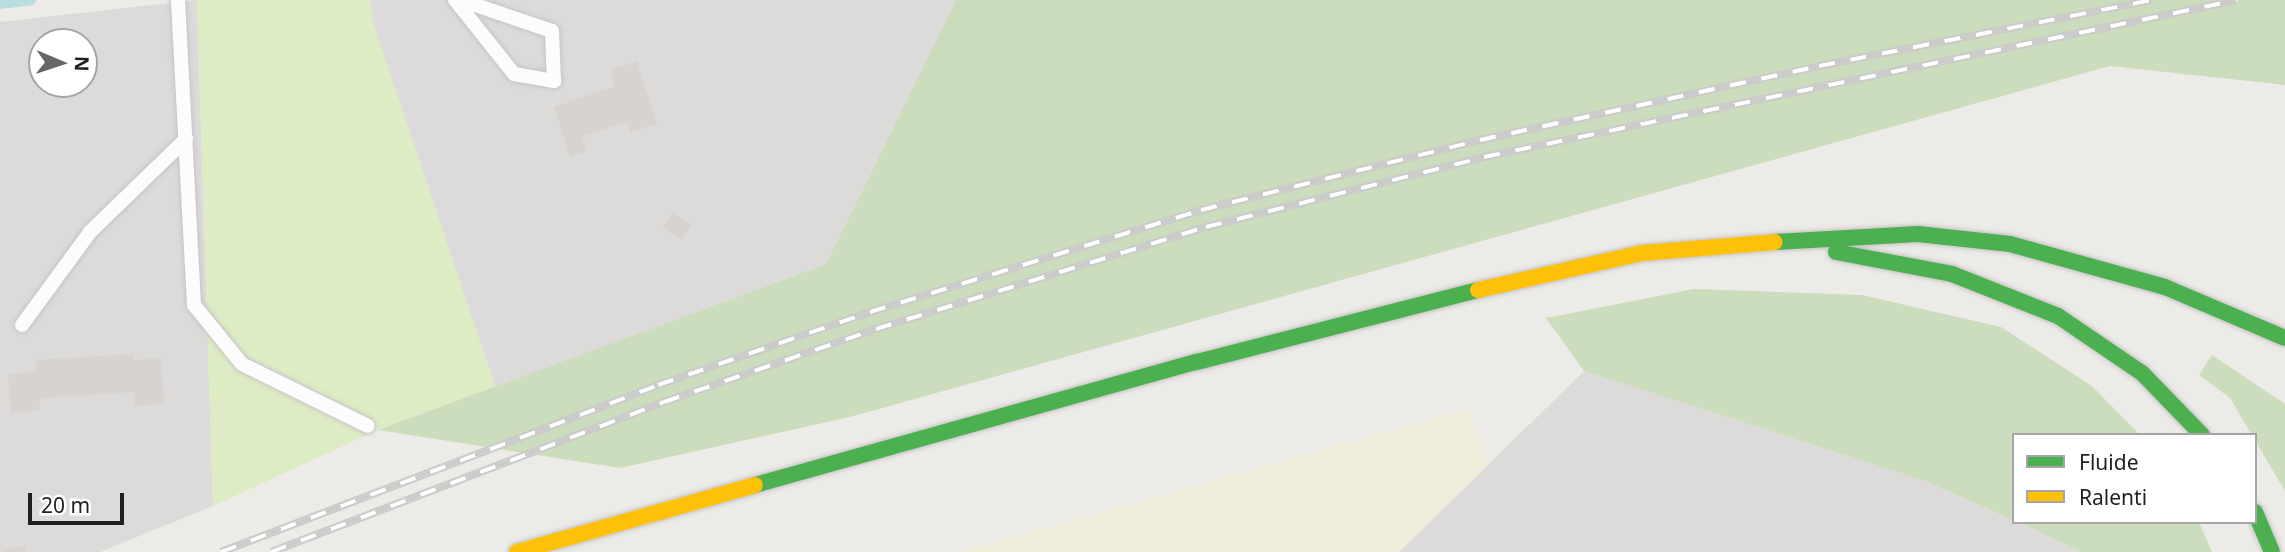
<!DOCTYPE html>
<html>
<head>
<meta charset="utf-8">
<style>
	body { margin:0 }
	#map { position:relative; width:2285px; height:552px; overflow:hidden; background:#edebe8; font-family:"Noto Sans",sans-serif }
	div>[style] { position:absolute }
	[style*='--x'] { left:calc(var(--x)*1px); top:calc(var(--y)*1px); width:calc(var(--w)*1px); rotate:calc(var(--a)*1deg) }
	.residential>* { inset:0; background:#dcdbd9 }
	.farmland>* { inset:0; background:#eeedda }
	.grass>* { inset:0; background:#deecc5 }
	.forest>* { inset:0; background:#cbddbc }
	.stream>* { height:10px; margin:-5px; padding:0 5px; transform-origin:5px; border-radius:5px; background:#b9dee2 }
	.building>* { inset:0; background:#d6d3d0; transform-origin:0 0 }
	.roads { filter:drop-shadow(0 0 2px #c6c5c4) drop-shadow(0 0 2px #c6c5c4) }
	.lane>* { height:14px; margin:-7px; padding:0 7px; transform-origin:7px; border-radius:7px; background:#fcfcfc }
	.fast>* { height:16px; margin:-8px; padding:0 8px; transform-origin:8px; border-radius:8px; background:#4caf50 }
	.slow>* { height:16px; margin:-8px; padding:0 8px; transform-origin:8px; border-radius:8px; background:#ffc107 }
	.rail>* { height:8px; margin-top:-4px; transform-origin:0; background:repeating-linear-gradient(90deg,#fff 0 16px,#cbcbca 0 32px); box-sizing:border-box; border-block:2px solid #cbcbca }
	span { translate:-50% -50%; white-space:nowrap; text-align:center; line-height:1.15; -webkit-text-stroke:5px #fff; paint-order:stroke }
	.legend { position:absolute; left:2012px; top:433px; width:245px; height:91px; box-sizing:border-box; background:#fff; border:2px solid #a5a5a5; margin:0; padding:9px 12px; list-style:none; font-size:21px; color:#1f1f1f }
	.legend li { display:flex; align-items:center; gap:14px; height:35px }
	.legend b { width:35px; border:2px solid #a5a5a5 }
	.north { position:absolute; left:28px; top:28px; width:70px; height:70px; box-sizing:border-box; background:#fff; border:2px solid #a5a5a5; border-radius:50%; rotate:92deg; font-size:19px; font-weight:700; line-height:28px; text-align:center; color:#1f1f1f }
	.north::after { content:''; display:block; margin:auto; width:24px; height:32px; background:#676665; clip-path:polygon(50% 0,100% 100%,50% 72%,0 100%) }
	.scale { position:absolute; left:28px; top:493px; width:96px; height:32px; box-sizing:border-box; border:4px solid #1f1f1f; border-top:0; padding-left:9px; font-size:21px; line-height:24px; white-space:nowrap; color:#1f1f1f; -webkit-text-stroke:5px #fff; paint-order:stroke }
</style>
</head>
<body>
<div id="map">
	<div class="residential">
		<div style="clip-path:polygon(evenodd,197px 0,213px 506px,100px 552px,0 552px,0 22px,197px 0,42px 42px,84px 42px,84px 84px,42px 84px,42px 42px)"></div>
		<div style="clip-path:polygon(370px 0,956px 0,826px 264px,495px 387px,372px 20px)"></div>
		<div style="clip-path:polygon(1584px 371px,1928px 482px,2082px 552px,1399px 552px)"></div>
	</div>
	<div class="farmland">
		<div style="clip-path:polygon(1468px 409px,1488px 465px,1399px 552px,961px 552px)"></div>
	</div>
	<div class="grass">
		<div style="clip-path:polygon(197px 0,370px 0,372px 20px,495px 387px,378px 430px,213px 506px)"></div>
	</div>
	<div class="forest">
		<div style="clip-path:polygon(956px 0,2285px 0,2285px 85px,2110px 66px,850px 417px,620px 468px,378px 430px,826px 264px)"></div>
		<div style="clip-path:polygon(1694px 289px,1862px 295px,2001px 327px,2092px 386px,2140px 435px,2014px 435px,2014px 521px,1928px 482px,1584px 371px,1546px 318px)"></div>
		<div style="clip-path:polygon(2212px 355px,2285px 404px,2285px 491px,2230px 398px,2199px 375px)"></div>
		<div style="clip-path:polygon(2017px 522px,2199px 522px,2212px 552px,2082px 552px)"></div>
	</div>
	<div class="stream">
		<div style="--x:0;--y:4;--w:31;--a:-7"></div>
	</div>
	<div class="building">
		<div style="clip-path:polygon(637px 61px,657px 124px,631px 132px,627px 122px,582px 136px,587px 151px,570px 156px,554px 107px,615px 86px,610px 70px)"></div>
		<div style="left:673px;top:212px;width:23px;height:18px;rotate:34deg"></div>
		<div style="clip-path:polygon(133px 354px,133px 360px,161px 358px,164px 404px,135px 406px,135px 392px,39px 398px,40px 410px,11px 413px,8px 374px,37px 372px,36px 360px)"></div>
		<div style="clip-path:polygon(24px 546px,26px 552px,3px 552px,3px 551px)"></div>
	</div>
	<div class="roads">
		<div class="lane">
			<div style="--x:178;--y:0;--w:305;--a:87"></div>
			<div style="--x:194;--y:305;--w:76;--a:50.9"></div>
			<div style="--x:242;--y:364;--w:140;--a:26.2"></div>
			<div style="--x:455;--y:0;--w:95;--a:51.4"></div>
			<div style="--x:514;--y:74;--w:41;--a:9.9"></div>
			<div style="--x:554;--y:81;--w:50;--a:-92.3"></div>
			<div style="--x:552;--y:31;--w:96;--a:-161.2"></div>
			<div style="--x:22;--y:325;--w:115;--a:-53.8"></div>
			<div style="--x:90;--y:232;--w:134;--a:-44.1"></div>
		</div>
		<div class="fast">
			<div style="--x:1775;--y:242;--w:143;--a:-3.2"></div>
			<div style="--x:1918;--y:234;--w:93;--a:6.2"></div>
			<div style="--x:2010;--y:244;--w:161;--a:15.5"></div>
			<div style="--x:2165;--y:287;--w:130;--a:23"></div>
			<div style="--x:1836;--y:252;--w:118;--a:10.7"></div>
			<div style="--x:1952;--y:274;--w:114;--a:21.6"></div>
			<div style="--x:2058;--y:316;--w:102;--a:34.2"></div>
			<div style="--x:2142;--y:373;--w:86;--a:45.9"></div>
			<div style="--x:755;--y:485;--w:459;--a:-15.6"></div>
			<div style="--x:1197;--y:362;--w:290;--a:-14.4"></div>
			<div style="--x:2255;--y:512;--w:43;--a:67"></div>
		</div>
		<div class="slow">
			<div style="--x:1478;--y:290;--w:168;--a:-12.7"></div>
			<div style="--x:1642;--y:253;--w:133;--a:-4.7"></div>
			<div style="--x:517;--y:552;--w:247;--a:-15.7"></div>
		</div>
	</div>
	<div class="rail">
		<div style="--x:221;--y:552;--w:468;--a:-20.9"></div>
		<div style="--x:658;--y:385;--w:224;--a:-19"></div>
		<div style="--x:870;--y:312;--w:346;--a:-17.1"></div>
		<div style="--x:1201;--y:210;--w:288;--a:-14.1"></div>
		<div style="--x:1480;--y:140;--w:347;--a:-12.3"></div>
		<div style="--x:1819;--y:66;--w:339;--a:-11.2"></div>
		<div style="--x:271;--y:552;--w:421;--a:-20.9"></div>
		<div style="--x:664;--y:402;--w:224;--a:-19"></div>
		<div style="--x:876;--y:329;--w:345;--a:-17.2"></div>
		<div style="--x:1206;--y:227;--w:287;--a:-14.1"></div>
		<div style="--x:1484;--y:157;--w:769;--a:-11.78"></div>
	</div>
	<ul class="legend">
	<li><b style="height:9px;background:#4caf50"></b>Fluide</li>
	<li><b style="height:9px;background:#ffc107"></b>Ralenti</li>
	</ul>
	<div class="north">N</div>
	<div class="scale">20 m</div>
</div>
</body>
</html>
